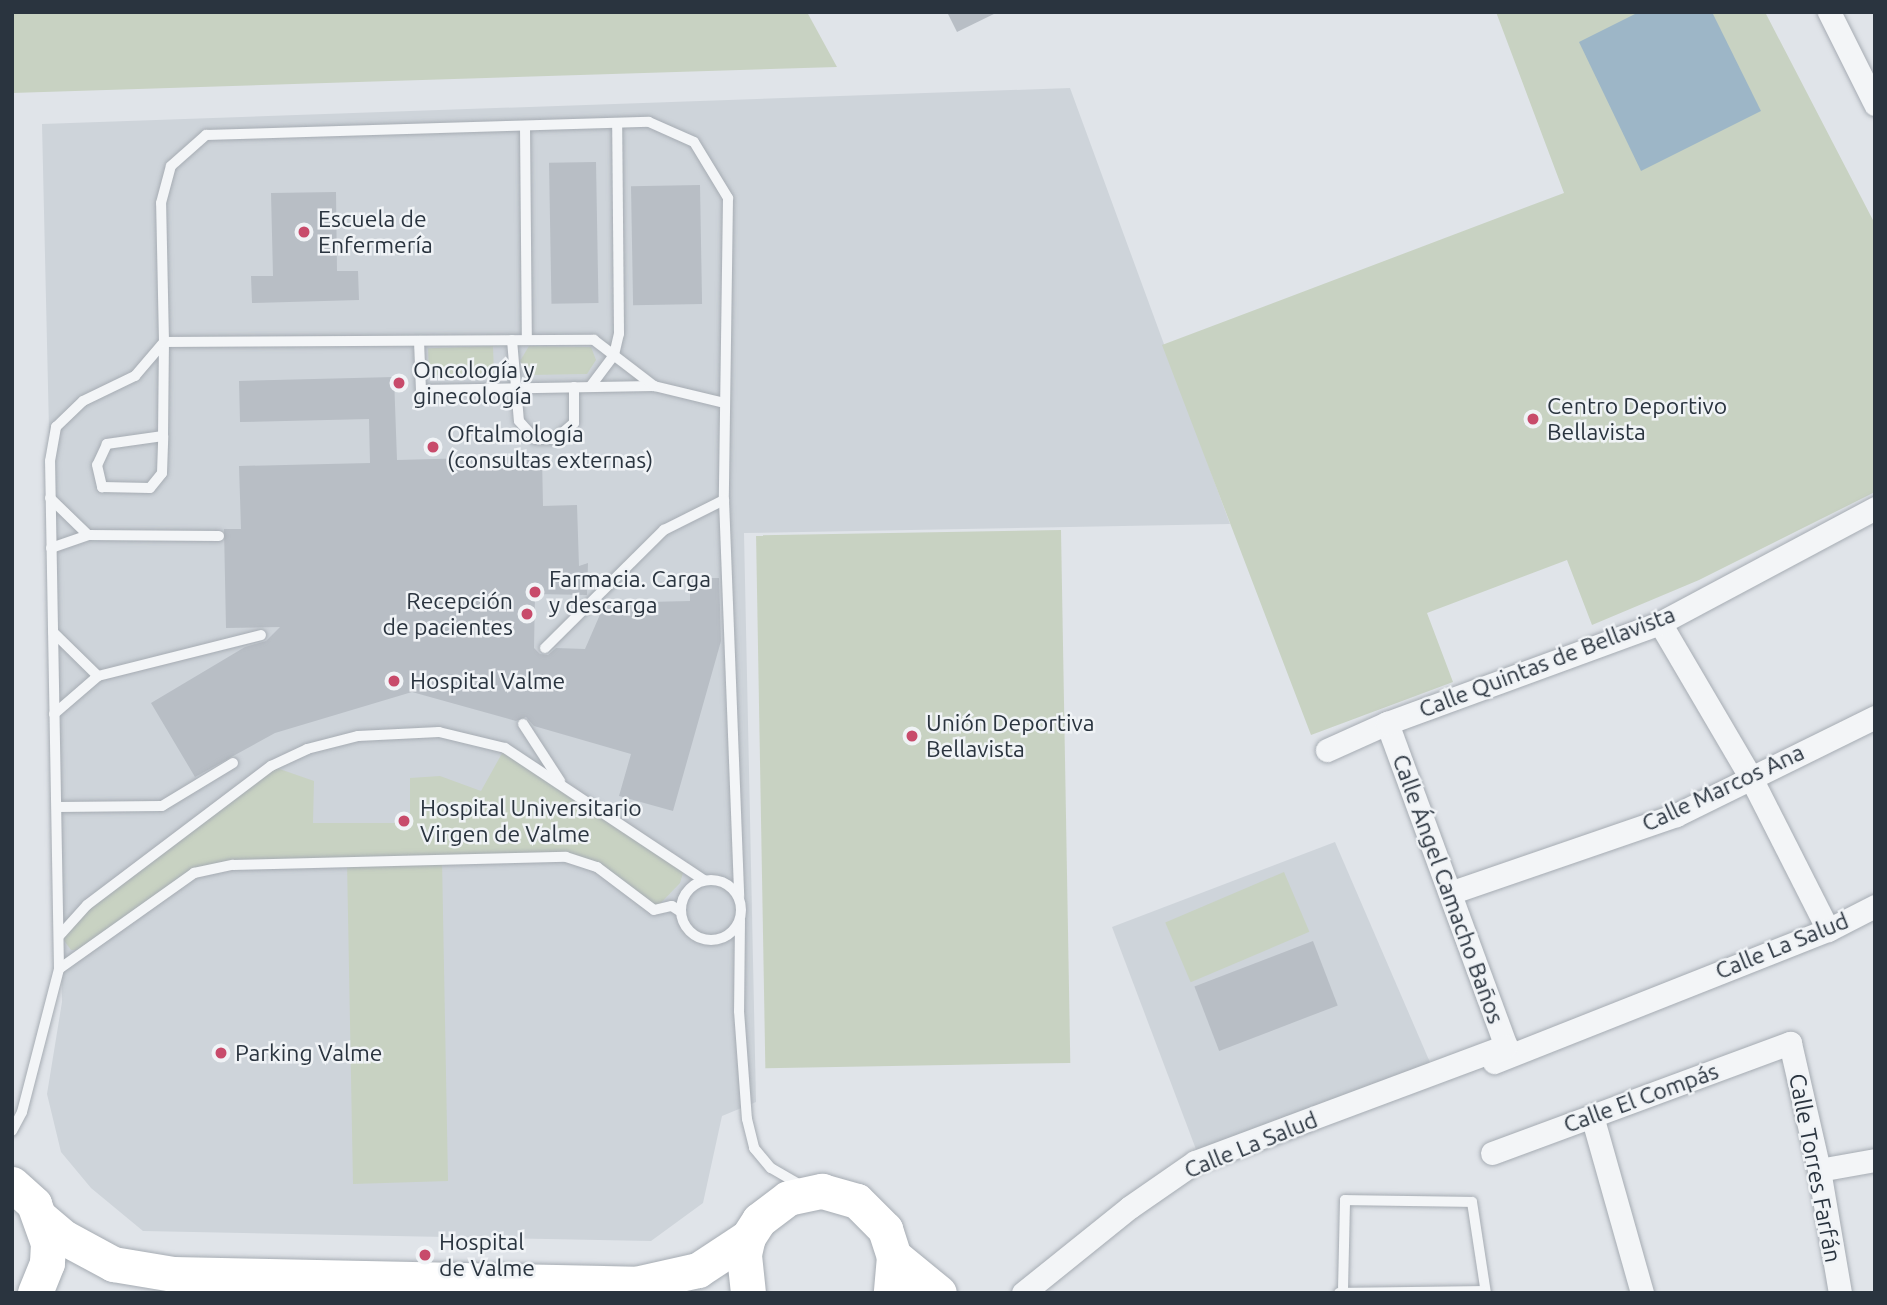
<!DOCTYPE html>
<html>
<head>
<meta charset="utf-8">
<style>
	body { margin:0 }
	#map { position:relative; width:1887px; height:1305px; overflow:hidden; background:#e0e4e9; font-family:Ubuntu,sans-serif }
	div>[style] { position:absolute }
	[style*='--x'] { left:calc(var(--x)*1px); top:calc(var(--y)*1px); width:calc(var(--w)*1px); rotate:calc(var(--a)*1deg) }
	.built>* { inset:0; background:#ced4da }
	.green>* { inset:0; background:#c8d2c2; transform-origin:0 0 }
	.water>* { inset:0; background:#9db6c7 }
	.building>* { inset:0; background:#b8bec5; transform-origin:0 0 }
	.roads { filter:drop-shadow(0 0 2px #a6acb3) drop-shadow(0 0 2px #a6acb3) }
	.lane>* { height:10px; margin:-5px; padding:0 5px; transform-origin:5px; border-radius:5px; background:#f3f5f7 }
	.lane>.ring { margin:-5px; padding:0; box-sizing:content-box; background:none; border:10px solid #f3f5f7; border-radius:50% }
	.street>* { height:23px; margin:-11.5px; padding:0 11.5px; transform-origin:11.5px; border-radius:11.5px; background:#f3f5f7 }
	.primary>* { height:35px; margin:-17.5px; padding:0 17.5px; transform-origin:17.5px; border-radius:17.5px; background:#fff }
	.dots>* { width:19px; height:19px; translate:-50% -50%; box-sizing:border-box; border:4px solid #f0f3f6; border-radius:50% }
	span { translate:-50% -50%; white-space:nowrap; text-align:center; line-height:1.15; -webkit-text-stroke:5px #f0f3f6; paint-order:stroke }
	.poi-label { font-size:23px; color:#2a343f }
	.left { translate:0 -50%; text-align:left }
	.right { translate:-100% -50%; text-align:right }
	.street-label { font-size:23px; color:#2a343f }
	.frame { position:absolute; inset:0; border:14px solid #2a343f; pointer-events:none }
</style>
</head>
<body>
<div id="map">
	<div class="built">
		<div style="clip-path:polygon(1070px 88px,1230px 524px,744px 533px,756px 1102px,722px 1116px,703px 1203px,651px 1241px,143px 1231px,91px 1188px,61px 1152px,47px 1094px,62px 1002px,42px 124px)"></div>
		<div style="clip-path:polygon(1335px 842px,1432px 1067px,1209px 1170px,1197px 1152px,1112px 927px)"></div>
	</div>
	<div class="green">
		<div style="clip-path:polygon(12px 12px,807px 12px,837px 67px,12px 93px)"></div>
		<div style="clip-path:polygon(1496px 12px,1765px 12px,1875px 224px,1875px 492px,1699px 580px,1592px 625px,1567px 560px,1427px 613px,1453px 682px,1311px 735px,1162px 345px,1564px 193px)"></div>
		<div style="left:493px;top:346px;width:27px;height:65px;rotate:88deg"></div>
		<div style="clip-path:polygon(529px 346px,591px 347px,596px 360px,587px 374px,529px 375px,520px 361px)"></div>
		<div style="left:1061px;top:530px;width:533px;height:305px;rotate:89deg"></div>
		<div style="clip-path:polygon(505px 748px,685px 866px,680px 883px,654px 910px,597px 867px,566px 857px,442px 859px,448px 1181px,353px 1184px,347px 861px,194px 873px,86px 950px,71px 950px,60px 935px,87px 905px,271px 766px,314px 781px,313px 823px,410px 823px,410px 778px,440px 776px,481px 791px)"></div>
		<div style="left:1284px;top:872px;width:65px;height:129px;rotate:67deg"></div>
	</div>
	<div class="water">
		<div style="clip-path:polygon(1639px 12px,1712px 12px,1761px 111px,1641px 171px,1579px 42px)"></div>
	</div>
	<div class="building">
		<div style="clip-path:polygon(947px 12px,998px 12px,957px 32px)"></div>
		<div style="left:596px;top:162px;width:141px;height:47px;rotate:89deg"></div>
		<div style="left:700px;top:185px;width:119px;height:69px;rotate:89deg"></div>
		<div style="clip-path:polygon(336px 192px,337px 271px,358px 271px,359px 300px,252px 303px,251px 276px,273px 276px,271px 193px)"></div>
		<div style="clip-path:polygon(394px 377px,397px 460px,542px 456px,543px 506px,577px 505px,579px 566px,588px 563px,587px 595px,535px 594px,534px 648px,540px 654px,548px 655px,556px 648px,585px 649px,605px 603px,690px 601px,690px 578px,719px 578px,721px 641px,673px 811px,619px 796px,631px 754px,534px 726px,526px 717px,516px 721px,412px 692px,275px 733px,195px 777px,151px 703px,245px 647px,266px 641px,280px 627px,226px 628px,224px 529px,241px 529px,239px 466px,370px 463px,369px 419px,240px 422px,239px 381px)"></div>
		<div style="left:1313px;top:941px;width:69px;height:127px;rotate:69deg"></div>
	</div>
	<div class="roads">
		<div class="lane">
			<div style="--x:525;--y:126;--w:214;--a:89.5"></div>
			<div style="--x:512;--y:340;--w:81;--a:85.1"></div>
			<div style="--x:519;--y:421;--w:24;--a:48"></div>
			<div style="--x:535;--y:439;--w:20;--a:0"></div>
			<div style="--x:555;--y:439;--w:25;--a:-40"></div>
			<div style="--x:574;--y:423;--w:36;--a:-90"></div>
			<div style="--x:419;--y:341;--w:49;--a:87.7"></div>
			<div style="--x:421;--y:390;--w:233;--a:-1"></div>
			<div style="--x:654;--y:386;--w:73;--a:13.5"></div>
			<div style="--x:590;--y:387;--w:40;--a:-53"></div>
			<div style="--x:614;--y:355;--w:22;--a:-77"></div>
			<div style="--x:619;--y:334;--w:210;--a:-90.5"></div>
			<div style="--x:163;--y:436;--w:57;--a:171.9"></div>
			<div style="--x:107;--y:444;--w:23;--a:115"></div>
			<div style="--x:97;--y:465;--w:23;--a:77"></div>
			<div style="--x:102;--y:487;--w:48;--a:1.2"></div>
			<div style="--x:150;--y:488;--w:19;--a:-51"></div>
			<div style="--x:162;--y:473;--w:37;--a:-88"></div>
			<div style="--x:163;--y:436;--w:94;--a:-89.4"></div>
			<div style="--x:164;--y:342;--w:139;--a:-91.2"></div>
			<div style="--x:161;--y:203;--w:38;--a:-75"></div>
			<div style="--x:171;--y:166;--w:47;--a:-41.5"></div>
			<div style="--x:206;--y:135;--w:443;--a:-1.7"></div>
			<div style="--x:649;--y:122;--w:49;--a:24"></div>
			<div style="--x:694;--y:142;--w:66;--a:58.7"></div>
			<div style="--x:728;--y:198;--w:302;--a:90.8"></div>
			<div style="--x:724;--y:500;--w:396;--a:87.8"></div>
			<div style="--x:50;--y:498;--w:53;--a:44.2"></div>
			<div style="--x:88;--y:535;--w:131;--a:0.4"></div>
			<div style="--x:51;--y:548;--w:39;--a:-19"></div>
			<div style="--x:53;--y:632;--w:63;--a:44.4"></div>
			<div style="--x:98;--y:676;--w:168;--a:-14.1"></div>
			<div style="--x:545;--y:648;--w:168;--a:-44.8"></div>
			<div style="--x:664;--y:530;--w:67;--a:-26.6"></div>
			<div style="--x:54;--y:714;--w:58;--a:-40.8"></div>
			<div style="--x:523;--y:724;--w:68;--a:57"></div>
			<div style="--x:57;--y:807;--w:105;--a:-0.5"></div>
			<div style="--x:162;--y:806;--w:83;--a:-31.2"></div>
			<div class="ring" style="left:681px;top:880px;width:50px;height:50px"></div>
			<div style="--x:740;--y:920;--w:91;--a:90.6"></div>
			<div style="--x:739;--y:1011;--w:108;--a:85.8"></div>
			<div style="--x:747;--y:1119;--w:30;--a:76"></div>
			<div style="--x:754;--y:1148;--w:26;--a:50"></div>
			<div style="--x:771;--y:1168;--w:34;--a:30"></div>
			<div style="--x:60;--y:935;--w:40;--a:-48"></div>
			<div style="--x:87;--y:905;--w:231;--a:-37.1"></div>
			<div style="--x:271;--y:766;--w:40;--a:-25"></div>
			<div style="--x:307;--y:749;--w:53;--a:-14.3"></div>
			<div style="--x:358;--y:736;--w:81;--a:-2.8"></div>
			<div style="--x:439;--y:732;--w:68;--a:13.6"></div>
			<div style="--x:505;--y:748;--w:239;--a:33.6"></div>
			<div style="--x:59;--y:969;--w:166;--a:-35.4"></div>
			<div style="--x:194;--y:873;--w:40;--a:-12"></div>
			<div style="--x:233;--y:865;--w:333;--a:-1.4"></div>
			<div style="--x:566;--y:857;--w:33;--a:18"></div>
			<div style="--x:597;--y:867;--w:71;--a:37"></div>
			<div style="--x:654;--y:910;--w:18;--a:-13"></div>
			<div style="--x:672;--y:906;--w:11;--a:34"></div>
			<div style="--x:12;--y:1131;--w:21;--a:-62"></div>
			<div style="--x:22;--y:1112;--w:148;--a:-75.5"></div>
			<div style="--x:59;--y:969;--w:508;--a:-91.01"></div>
			<div style="--x:50;--y:461;--w:35;--a:-80"></div>
			<div style="--x:56;--y:427;--w:37;--a:-44"></div>
			<div style="--x:83;--y:401;--w:58;--a:-25.7"></div>
			<div style="--x:135;--y:376;--w:45;--a:-49.5"></div>
			<div style="--x:164;--y:342;--w:430;--a:-0.3"></div>
			<div style="--x:594;--y:340;--w:76;--a:37.5"></div>
			<div style="--x:1343;--y:1290;--w:90;--a:-88.7"></div>
			<div style="--x:1345;--y:1200;--w:127;--a:0.9"></div>
			<div style="--x:1472;--y:1202;--w:92;--a:81.3"></div>
			<div style="--x:1339;--y:1293;--w:143;--a:-0.8"></div>
		</div>
		<div class="street">
			<div style="--x:1829;--y:12;--w:103;--a:63.4"></div>
			<div style="--x:1660;--y:623;--w:180;--a:59.6"></div>
			<div style="--x:1751;--y:778;--w:170;--a:63.1"></div>
			<div style="--x:1387;--y:723;--w:354;--a:69.8"></div>
			<div style="--x:1327;--y:750;--w:66;--a:-24.2"></div>
			<div style="--x:1387;--y:723;--w:291;--a:-20.1"></div>
			<div style="--x:1660;--y:623;--w:244;--a:-28.1"></div>
			<div style="--x:1450;--y:893;--w:239;--a:-19"></div>
			<div style="--x:1676;--y:815;--w:222;--a:-26.2"></div>
			<div style="--x:1494;--y:1062;--w:359;--a:-21.6"></div>
			<div style="--x:1828;--y:930;--w:53;--a:-27.1"></div>
			<div style="--x:1592;--y:1116;--w:184;--a:74.2"></div>
			<div style="--x:1492;--y:1153;--w:318;--a:-20.3"></div>
			<div style="--x:1790;--y:1043;--w:130;--a:77.1"></div>
			<div style="--x:1819;--y:1170;--w:125;--a:80.3"></div>
			<div style="--x:1819;--y:1170;--w:57;--a:-10.1"></div>
			<div style="--x:1023;--y:1293;--w:137;--a:-38.8"></div>
			<div style="--x:1130;--y:1207;--w:79;--a:-34.7"></div>
			<div style="--x:1195;--y:1162;--w:332;--a:-20.5"></div>
		</div>
		<div class="primary">
			<div style="--x:12;--y:1184;--w:30;--a:42"></div>
			<div style="--x:34;--y:1204;--w:41;--a:70.3"></div>
			<div style="--x:48;--y:1243;--w:20;--a:93"></div>
			<div style="--x:47;--y:1263;--w:32;--a:112"></div>
			<div style="--x:42;--y:1219;--w:30;--a:40"></div>
			<div style="--x:65;--y:1238;--w:55;--a:28.4"></div>
			<div style="--x:113;--y:1264;--w:61;--a:9.5"></div>
			<div style="--x:173;--y:1274;--w:462;--a:1.2"></div>
			<div style="--x:635;--y:1284;--w:65;--a:-12.5"></div>
			<div style="--x:698;--y:1270;--w:60;--a:-33.4"></div>
			<div style="--x:894;--y:1256;--w:58;--a:39.4"></div>
			<div style="--x:748;--y:1293;--w:39;--a:-96"></div>
			<div style="--x:744;--y:1254;--w:17;--a:-77"></div>
			<div style="--x:748;--y:1237;--w:20;--a:-57"></div>
			<div style="--x:759;--y:1220;--w:36;--a:-37"></div>
			<div style="--x:788;--y:1198;--w:35;--a:-12"></div>
			<div style="--x:822;--y:1191;--w:36;--a:16"></div>
			<div style="--x:857;--y:1201;--w:40;--a:45"></div>
			<div style="--x:885;--y:1229;--w:28;--a:72"></div>
			<div style="--x:894;--y:1256;--w:37;--a:95"></div>
		</div>
	</div>
	<div class="dots">
		<div style="left:304px;top:232px;background:#c84b6b"></div>
		<div style="left:399px;top:383px;background:#c84b6b"></div>
		<div style="left:1533px;top:419px;background:#c84b6b"></div>
		<div style="left:433px;top:447px;background:#c84b6b"></div>
		<div style="left:535px;top:592px;background:#c84b6b"></div>
		<div style="left:527px;top:614px;background:#c84b6b"></div>
		<div style="left:394px;top:681px;background:#c84b6b"></div>
		<div style="left:912px;top:736px;background:#c84b6b"></div>
		<div style="left:404px;top:821px;background:#c84b6b"></div>
		<div style="left:221px;top:1053px;background:#c84b6b"></div>
		<div style="left:425px;top:1255px;background:#c84b6b"></div>
	</div>
	<div class="poi-label">
		<span class="left" style="left:318px;top:232px">Escuela de<br>Enfermería</span>
		<span class="left" style="left:413px;top:383px">Oncología y<br>ginecología</span>
		<span class="left" style="left:1547px;top:419px">Centro Deportivo<br>Bellavista</span>
		<span class="left" style="left:447px;top:447px">Oftalmología<br>(consultas externas)</span>
		<span class="left" style="left:549px;top:592px">Farmacia. Carga<br>y descarga</span>
		<span class="right" style="left:513px;top:614px">Recepción<br>de pacientes</span>
		<span class="left" style="left:410px;top:681px">Hospital Valme</span>
		<span class="left" style="left:926px;top:736px">Unión Deportiva<br>Bellavista</span>
		<span class="left" style="left:420px;top:821px">Hospital Universitario<br>Virgen de Valme</span>
		<span class="left" style="left:235px;top:1053px">Parking Valme</span>
		<span class="left" style="left:439px;top:1255px">Hospital<br>de Valme</span>
	</div>
	<div class="street-label">
		<span style="left:1547px;top:662px;rotate:-21deg">Calle Quintas de Bellavista</span>
		<span style="left:1723px;top:788px;rotate:-25deg">Calle Marcos Ana</span>
		<span style="left:1448px;top:889px;rotate:70deg">Calle Ángel Camacho Baños</span>
		<span style="left:1782px;top:946px;rotate:-22deg">Calle La Salud</span>
		<span style="left:1641px;top:1098px;rotate:-20deg">Calle El Compás</span>
		<span style="left:1251px;top:1145px;rotate:-22deg">Calle La Salud</span>
		<span style="left:1815px;top:1168px;rotate:79deg">Calle Torres Farfán</span>
	</div>
	<div class="frame"></div>
</div>
</body>
</html>
